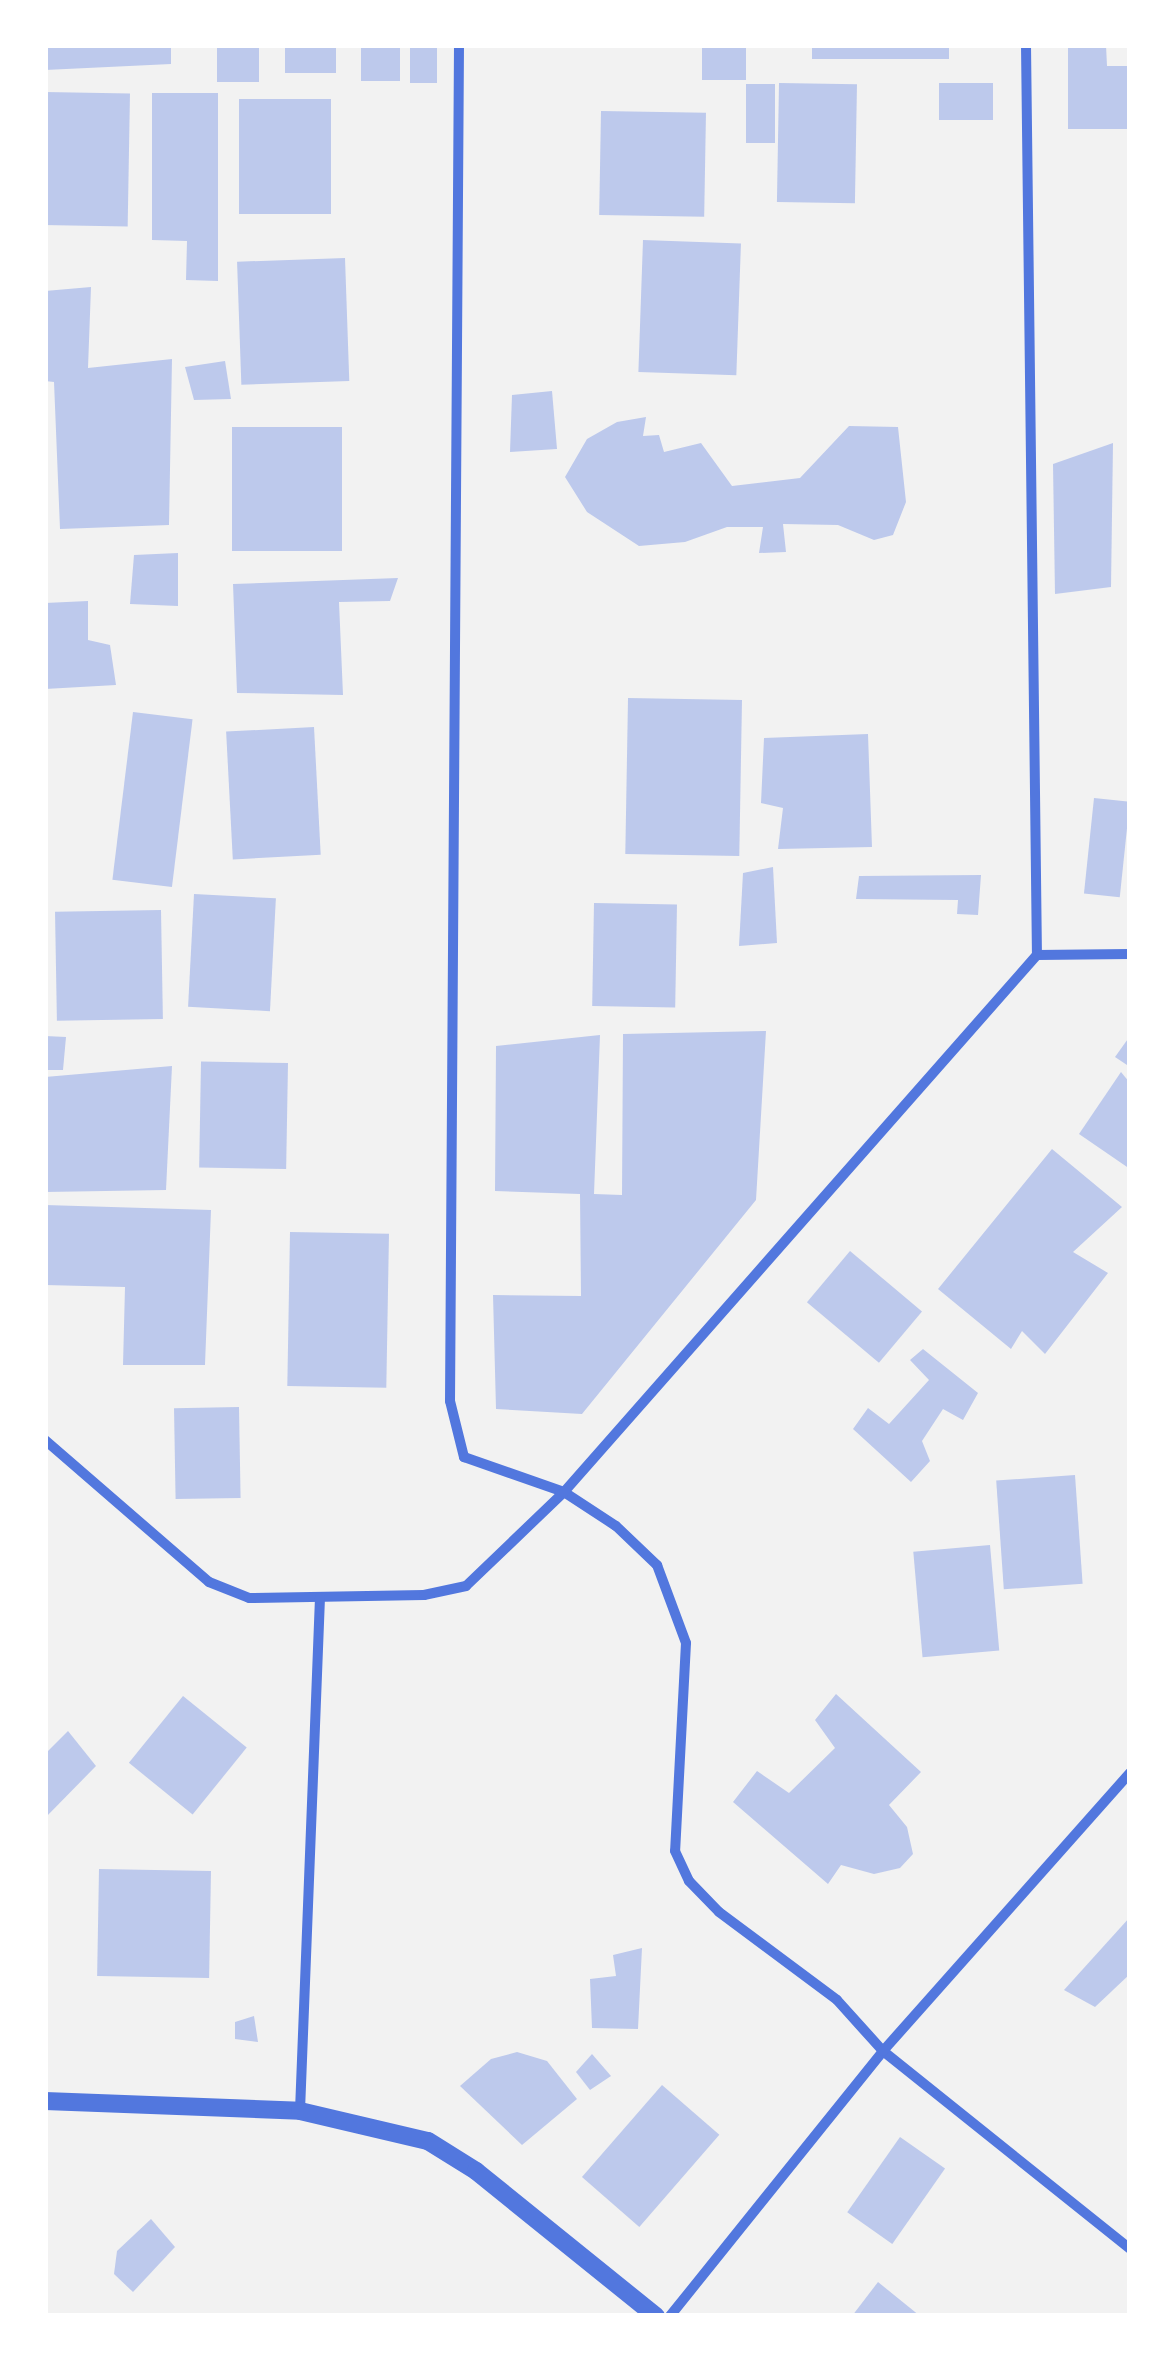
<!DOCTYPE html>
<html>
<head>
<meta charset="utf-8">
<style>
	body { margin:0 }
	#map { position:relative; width:1175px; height:2361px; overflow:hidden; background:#f2f2f2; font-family:Karla,sans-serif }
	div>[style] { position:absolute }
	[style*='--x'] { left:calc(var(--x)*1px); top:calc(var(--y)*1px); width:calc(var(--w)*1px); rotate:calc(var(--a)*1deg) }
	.building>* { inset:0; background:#bdc9ec; transform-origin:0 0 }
	.minor>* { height:10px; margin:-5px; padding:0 5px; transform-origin:5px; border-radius:5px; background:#5277de }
	.tertiary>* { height:18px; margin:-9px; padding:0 9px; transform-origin:9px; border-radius:9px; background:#5277de }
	span { translate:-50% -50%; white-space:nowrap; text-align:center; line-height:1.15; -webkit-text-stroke:10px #fff; paint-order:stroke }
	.frame { position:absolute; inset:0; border:48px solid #fff; pointer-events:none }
</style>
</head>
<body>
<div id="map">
	<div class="building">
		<div style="clip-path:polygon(45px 45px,171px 45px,171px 64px,45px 70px)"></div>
		<div style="left:217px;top:45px;width:42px;height:37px"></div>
		<div style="left:361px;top:45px;width:39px;height:36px"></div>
		<div style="left:410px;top:45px;width:27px;height:38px"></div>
		<div style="left:702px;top:45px;width:44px;height:35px"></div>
		<div style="left:812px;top:45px;width:137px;height:14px"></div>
		<div style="clip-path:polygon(1068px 45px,1106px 45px,1107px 66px,1130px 66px,1130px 129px,1068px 129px)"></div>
		<div style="left:285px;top:48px;width:51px;height:25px"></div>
		<div style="left:779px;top:83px;width:78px;height:119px;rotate:1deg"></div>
		<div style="left:939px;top:83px;width:54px;height:37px"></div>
		<div style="left:775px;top:84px;width:59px;height:29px;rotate:90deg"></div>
		<div style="left:45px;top:92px;width:85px;height:133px;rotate:1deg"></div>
		<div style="clip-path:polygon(152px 93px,218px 93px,218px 281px,186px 280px,187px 241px,152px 240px)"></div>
		<div style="left:331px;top:99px;width:115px;height:92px;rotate:90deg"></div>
		<div style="left:601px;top:111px;width:105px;height:104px;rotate:1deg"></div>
		<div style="left:643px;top:240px;width:98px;height:132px;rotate:2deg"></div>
		<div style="left:345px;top:258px;width:123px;height:108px;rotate:88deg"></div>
		<div style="clip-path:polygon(91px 287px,88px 368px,172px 359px,169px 525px,60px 529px,54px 382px,45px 381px,45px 291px)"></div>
		<div style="clip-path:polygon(225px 361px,231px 399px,194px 400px,185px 367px)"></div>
		<div style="clip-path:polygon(552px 391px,557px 449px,510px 452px,512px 395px)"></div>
		<div style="clip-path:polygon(646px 417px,643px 436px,659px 435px,664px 452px,701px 443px,732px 486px,800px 478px,849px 426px,898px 427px,906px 502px,893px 535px,874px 540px,838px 525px,783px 524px,786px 552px,759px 553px,763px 527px,727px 527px,685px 542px,639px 546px,587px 512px,565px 477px,587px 439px,617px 422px)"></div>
		<div style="left:342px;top:427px;width:124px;height:110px;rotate:90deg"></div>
		<div style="clip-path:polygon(1113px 443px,1111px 587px,1055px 594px,1053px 464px)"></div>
		<div style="clip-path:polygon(178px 553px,178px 606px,130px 604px,134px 555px)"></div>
		<div style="clip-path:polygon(398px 578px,390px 601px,339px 602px,343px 695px,237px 693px,233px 584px)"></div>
		<div style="clip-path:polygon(88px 601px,88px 640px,110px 645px,116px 685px,45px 689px,45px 603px)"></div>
		<div style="left:742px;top:700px;width:156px;height:114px;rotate:91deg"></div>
		<div style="left:133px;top:712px;width:60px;height:169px;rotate:7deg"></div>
		<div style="left:314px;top:727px;width:128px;height:88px;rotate:87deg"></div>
		<div style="clip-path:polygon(868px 734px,872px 847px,778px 849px,783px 808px,761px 803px,764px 738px)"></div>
		<div style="left:1094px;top:798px;width:36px;height:96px;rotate:6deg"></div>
		<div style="clip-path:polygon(773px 867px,777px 943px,739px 946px,743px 873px)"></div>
		<div style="clip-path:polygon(981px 875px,978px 915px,957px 914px,958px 900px,856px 899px,859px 876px)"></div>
		<div style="left:194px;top:894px;width:82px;height:113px;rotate:3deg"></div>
		<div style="left:594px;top:903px;width:83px;height:103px;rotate:1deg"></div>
		<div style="left:161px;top:910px;width:109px;height:106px;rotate:89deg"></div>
		<div style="clip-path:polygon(766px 1031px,756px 1200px,582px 1414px,496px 1409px,493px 1295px,581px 1296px,580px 1194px,495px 1191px,496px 1046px,600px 1035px,594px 1194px,622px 1195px,623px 1034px)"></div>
		<div style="clip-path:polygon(45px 1036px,66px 1037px,63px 1070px,45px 1070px)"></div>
		<div style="clip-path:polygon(1130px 1036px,1130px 1067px,1115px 1057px)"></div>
		<div style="left:288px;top:1063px;width:106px;height:87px;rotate:91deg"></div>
		<div style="clip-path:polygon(172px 1066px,166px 1190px,45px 1192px,45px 1077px)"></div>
		<div style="clip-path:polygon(1121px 1072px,1130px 1083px,1130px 1169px,1079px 1134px)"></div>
		<div style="clip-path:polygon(1052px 1149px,1122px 1207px,1073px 1252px,1108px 1273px,1045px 1354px,1022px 1331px,1011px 1349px,938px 1289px)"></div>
		<div style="clip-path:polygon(45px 1205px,211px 1210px,205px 1365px,123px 1365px,125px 1287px,45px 1285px)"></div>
		<div style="left:290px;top:1232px;width:99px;height:154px;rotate:1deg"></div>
		<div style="left:850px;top:1251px;width:94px;height:67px;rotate:40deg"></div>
		<div style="clip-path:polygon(923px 1349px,978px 1393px,963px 1420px,943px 1409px,922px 1441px,930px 1461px,911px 1482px,853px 1429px,868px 1408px,889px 1424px,929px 1380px,910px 1360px)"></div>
		<div style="left:239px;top:1407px;width:91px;height:65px;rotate:89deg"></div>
		<div style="left:1075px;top:1475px;width:109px;height:79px;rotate:86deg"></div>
		<div style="left:990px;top:1545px;width:106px;height:77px;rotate:85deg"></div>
		<div style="clip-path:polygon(836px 1694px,921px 1772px,889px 1805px,907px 1827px,913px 1854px,900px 1868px,874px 1874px,841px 1865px,828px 1884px,733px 1802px,757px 1771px,789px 1793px,835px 1748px,815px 1720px)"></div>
		<div style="left:183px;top:1696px;width:82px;height:86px;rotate:39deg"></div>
		<div style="clip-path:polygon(68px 1731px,96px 1766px,45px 1818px,45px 1754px)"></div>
		<div style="left:99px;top:1869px;width:112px;height:107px;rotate:1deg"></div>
		<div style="clip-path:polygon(1130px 1917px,1130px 1974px,1095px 2007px,1064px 1990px)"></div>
		<div style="clip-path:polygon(642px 1948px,638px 2029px,592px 2028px,590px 1979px,616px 1976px,613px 1955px)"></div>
		<div style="clip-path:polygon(254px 2016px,258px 2042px,235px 2039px,235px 2022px)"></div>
		<div style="clip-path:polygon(517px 2052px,547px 2061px,577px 2099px,522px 2145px,460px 2086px,491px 2059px)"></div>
		<div style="clip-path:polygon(592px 2054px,611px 2076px,590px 2090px,576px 2072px)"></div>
		<div style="left:662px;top:2085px;width:76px;height:122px;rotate:41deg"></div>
		<div style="left:900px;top:2137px;width:55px;height:92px;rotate:35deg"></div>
		<div style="clip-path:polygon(151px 2219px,175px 2247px,133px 2292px,114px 2274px,117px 2251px)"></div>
		<div style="clip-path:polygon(878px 2282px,920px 2316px,852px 2316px)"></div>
	</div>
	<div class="minor">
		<div style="--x:459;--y:45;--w:1356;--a:90.38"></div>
		<div style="--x:450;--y:1401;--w:58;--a:76"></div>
		<div style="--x:464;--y:1457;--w:106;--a:19.3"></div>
		<div style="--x:564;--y:1492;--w:62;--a:33.2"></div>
		<div style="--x:616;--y:1526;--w:57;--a:43.6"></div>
		<div style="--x:657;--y:1565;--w:83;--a:69.6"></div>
		<div style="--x:686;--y:1643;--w:208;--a:93"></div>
		<div style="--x:675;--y:1851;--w:33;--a:65"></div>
		<div style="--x:689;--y:1881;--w:43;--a:45.9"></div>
		<div style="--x:719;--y:1912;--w:147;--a:36.7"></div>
		<div style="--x:837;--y:2000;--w:69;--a:48"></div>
		<div style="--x:883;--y:2051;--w:317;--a:38.7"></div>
		<div style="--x:1026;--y:45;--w:910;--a:89.31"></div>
		<div style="--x:45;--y:1440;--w:217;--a:40.9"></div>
		<div style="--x:209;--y:1582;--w:43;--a:21.8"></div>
		<div style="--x:249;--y:1598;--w:175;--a:-1"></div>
		<div style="--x:424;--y:1595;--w:43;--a:-12.1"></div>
		<div style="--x:466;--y:1586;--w:136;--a:-43.8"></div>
		<div style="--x:564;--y:1492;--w:716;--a:-48.63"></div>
		<div style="--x:1037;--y:955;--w:93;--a:-0.6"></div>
		<div style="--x:300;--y:2111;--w:514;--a:-87.77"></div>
		<div style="--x:670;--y:2316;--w:340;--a:-51.2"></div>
		<div style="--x:883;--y:2051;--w:372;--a:-48.4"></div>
	</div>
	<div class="tertiary">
		<div style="--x:45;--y:2101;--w:255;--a:2.2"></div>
		<div style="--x:300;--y:2111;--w:131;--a:13.2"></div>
		<div style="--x:428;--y:2141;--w:57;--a:32"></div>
		<div style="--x:476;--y:2171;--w:231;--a:38.9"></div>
	</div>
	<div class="frame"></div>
</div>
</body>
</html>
